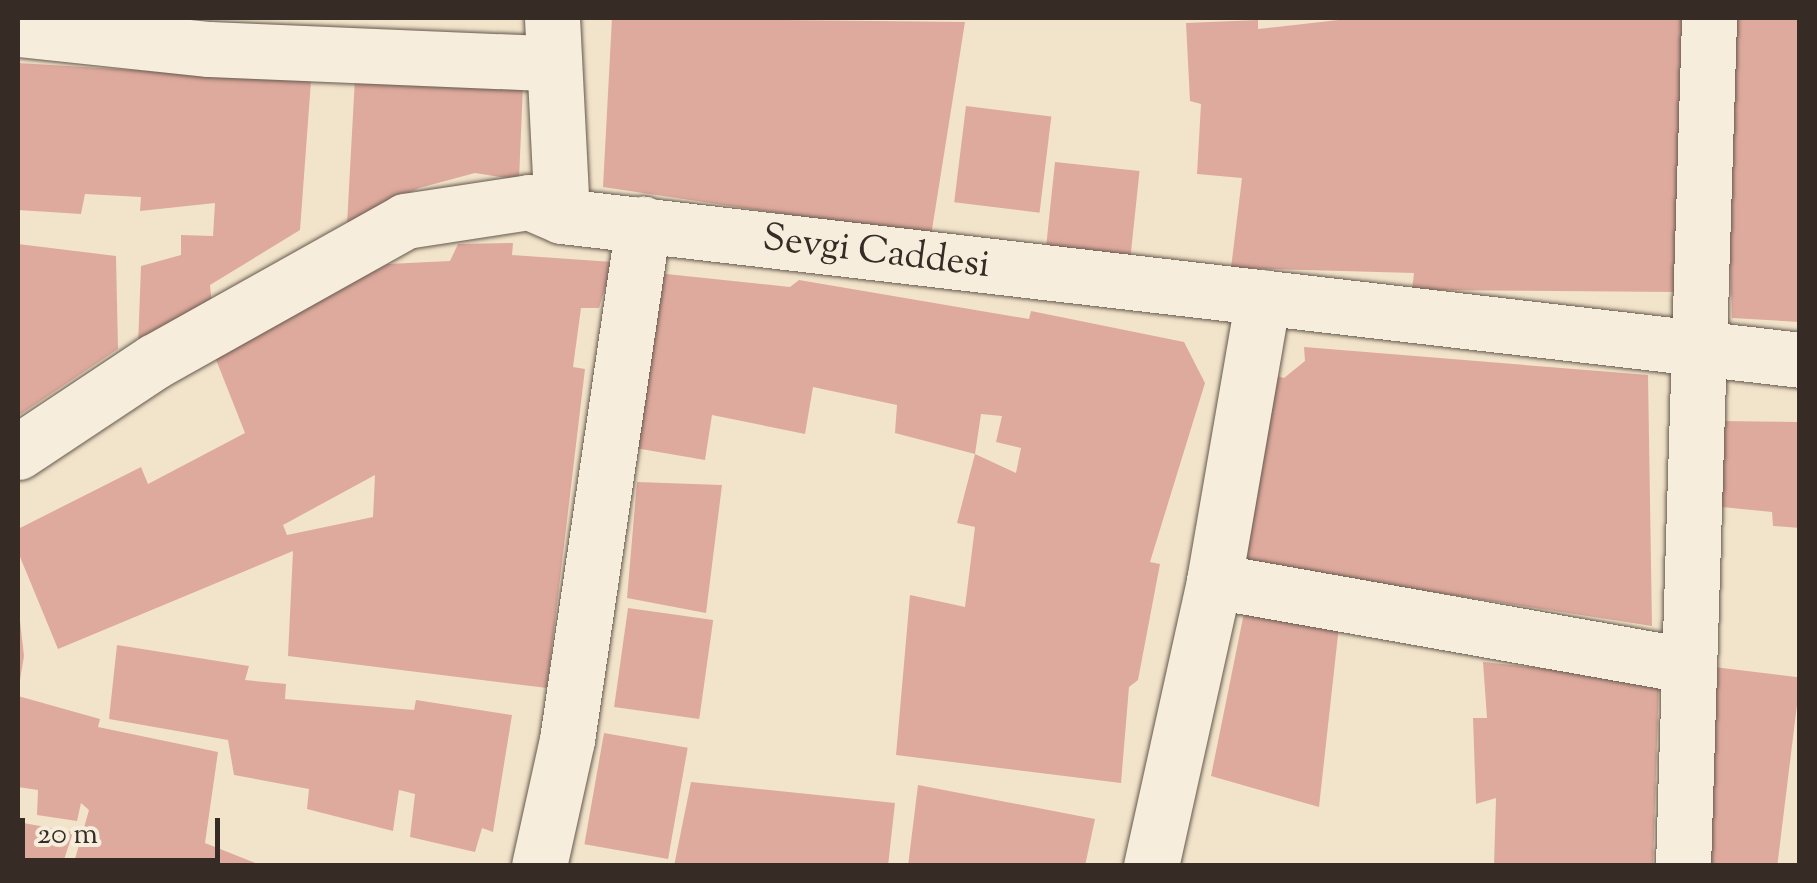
<!DOCTYPE html>
<html>
<head>
<meta charset="utf-8">
<style>
	body { margin:0 }
	#map { position:relative; width:1817px; height:883px; overflow:hidden; background:#f2e4ca; font-family:"Sorts Mill Goudy",serif }
	div>[style] { position:absolute }
	[style*='--x'] { left:calc(var(--x)*1px); top:calc(var(--y)*1px); width:calc(var(--w)*1px); rotate:calc(var(--a)*1deg) }
	.building>* { inset:0; background:#deaa9d; transform-origin:0 0 }
	.roads { filter:drop-shadow(0 0 2px #66594e) drop-shadow(0 0 2px #66594e) }
	.minor>* { height:55px; margin:-27.5px; padding:0 27.5px; transform-origin:27.5px; border-radius:27.5px; background:#f7eddd }
	span { translate:-50% -50%; white-space:nowrap; text-align:center; line-height:1.15; -webkit-text-stroke:9px #f7eddd; paint-order:stroke }
	.street-label { font-size:38px; color:#372b25 }
	.frame { position:absolute; inset:0; border:20px solid #372b25; pointer-events:none }
	.scale { position:absolute; left:20px; top:818px; width:200px; height:45px; box-sizing:border-box; border:5px solid #372b25; border-top:0; padding-left:12px; font-size:30px; line-height:35px; white-space:nowrap; color:#372b25; -webkit-text-stroke:8px #f7eddd; paint-order:stroke }
</style>
</head>
<body>
<div id="map">
	<div class="building">
		<div style="clip-path:polygon(612px 18px,965px 22px,931px 236px,603px 187px)"></div>
		<div style="clip-path:polygon(1356px 18px,1683px 18px,1675px 292px,1412px 290px,1414px 273px,1231px 268px,1242px 178px,1197px 174px,1201px 104px,1190px 101px,1186px 23px,1258px 20px,1258px 29px)"></div>
		<div style="clip-path:polygon(1721px 18px,1800px 18px,1800px 322px,1732px 318px)"></div>
		<div style="clip-path:polygon(18px 63px,311px 81px,300px 230px,210px 285px,212px 305px,138px 346px,141px 266px,181px 255px,181px 235px,213px 236px,215px 203px,140px 211px,141px 197px,85px 194px,81px 214px,18px 210px)"></div>
		<div style="clip-path:polygon(355px 78px,523px 85px,519px 180px,475px 173px,419px 188px,347px 224px)"></div>
		<div style="left:966px;top:106px;width:86px;height:97px;rotate:7deg"></div>
		<div style="left:1055px;top:162px;width:85px;height:89px;rotate:6deg"></div>
		<div style="clip-path:polygon(evenodd,513px 243px,512px 255px,613px 262px,599px 308px,581px 308px,573px 367px,585px 369px,547px 688px,288px 656px,293px 551px,58px 649px,18px 552px,18px 529px,141px 467px,148px 484px,245px 433px,213px 352px,388px 264px,450px 261px,458px 244px,513px 243px,375px 475px,373px 517px,287px 535px,283px 525px,375px 475px)"></div>
		<div style="clip-path:polygon(18px 244px,116px 256px,118px 349px,18px 416px)"></div>
		<div style="clip-path:polygon(657px 273px,790px 287px,799px 280px,1029px 319px,1031px 311px,1184px 342px,1205px 383px,1150px 562px,1160px 564px,1138px 680px,1129px 687px,1121px 783px,896px 755px,910px 595px,965px 607px,975px 527px,957px 523px,975px 454px,1016px 473px,1021px 448px,996px 442px,1002px 416px,981px 414px,975px 454px,895px 433px,897px 405px,813px 387px,805px 434px,712px 415px,705px 460px,635px 448px)"></div>
		<div style="clip-path:polygon(1304px 347px,1648px 375px,1652px 626px,1236px 562px,1269px 374px,1284px 378px,1305px 361px)"></div>
		<div style="clip-path:polygon(1718px 421px,1800px 422px,1800px 528px,1773px 526px,1772px 512px,1712px 506px)"></div>
		<div style="clip-path:polygon(637px 482px,722px 485px,706px 613px,627px 598px)"></div>
		<div style="clip-path:polygon(18px 603px,24px 656px,20px 680px,18px 680px)"></div>
		<div style="left:628px;top:608px;width:86px;height:100px;rotate:8deg"></div>
		<div style="clip-path:polygon(1245px 608px,1339px 626px,1319px 807px,1211px 776px)"></div>
		<div style="clip-path:polygon(117px 645px,249px 666px,245px 680px,286px 684px,285px 699px,414px 710px,416px 700px,512px 715px,493px 832px,482px 828px,475px 852px,410px 837px,415px 794px,399px 790px,393px 831px,307px 809px,309px 789px,234px 775px,228px 740px,109px 719px)"></div>
		<div style="clip-path:polygon(1483px 662px,1659px 680px,1653px 866px,1494px 866px,1496px 798px,1476px 804px,1473px 718px,1487px 718px)"></div>
		<div style="left:1714px;top:667px;width:87px;height:199px;rotate:7deg"></div>
		<div style="clip-path:polygon(18px 696px,100px 719px,98px 727px,218px 752px,205px 843px,263px 866px,216px 866px,218px 851px,214px 866px,73px 866px,89px 810px,81px 803px,77px 821px,37px 815px,38px 790px,18px 787px)"></div>
		<div style="left:604px;top:733px;width:85px;height:113px;rotate:10deg"></div>
		<div style="clip-path:polygon(691px 782px,895px 803px,888px 866px,674px 866px)"></div>
		<div style="clip-path:polygon(918px 785px,1095px 819px,1085px 866px,908px 866px)"></div>
		<div style="clip-path:polygon(18px 822px,73px 832px,62px 866px,18px 866px)"></div>
	</div>
	<div class="roads">
		<div class="minor">
			<div style="--x:552;--y:18;--w:198;--a:87.1"></div>
			<div style="--x:18;--y:29;--w:192;--a:6"></div>
			<div style="--x:209;--y:49;--w:341;--a:2.4"></div>
			<div style="--x:18;--y:452;--w:164;--a:-33.6"></div>
			<div style="--x:155;--y:361;--w:287;--a:-29.2"></div>
			<div style="--x:405;--y:221;--w:125;--a:-8.7"></div>
			<div style="--x:529;--y:202;--w:36;--a:23"></div>
			<div style="--x:562;--y:216;--w:1246;--a:6.63"></div>
			<div style="--x:1214;--y:581;--w:477;--a:10.1"></div>
			<div style="--x:539;--y:866;--w:129;--a:-77.5"></div>
			<div style="--x:567;--y:740;--w:522;--a:-81.62"></div>
			<div style="--x:1151;--y:866;--w:292;--a:-77.5"></div>
			<div style="--x:1214;--y:581;--w:288;--a:-80.2"></div>
			<div style="--x:1683;--y:866;--w:848;--a:-88.24"></div>
		</div>
	</div>
	<div class="street-label">
		<span style="left:876px;top:254px;rotate:7deg">Sevgi Caddesi</span>
	</div>
	<div class="frame"></div>
	<div class="scale">20 m</div>
</div>
</body>
</html>
